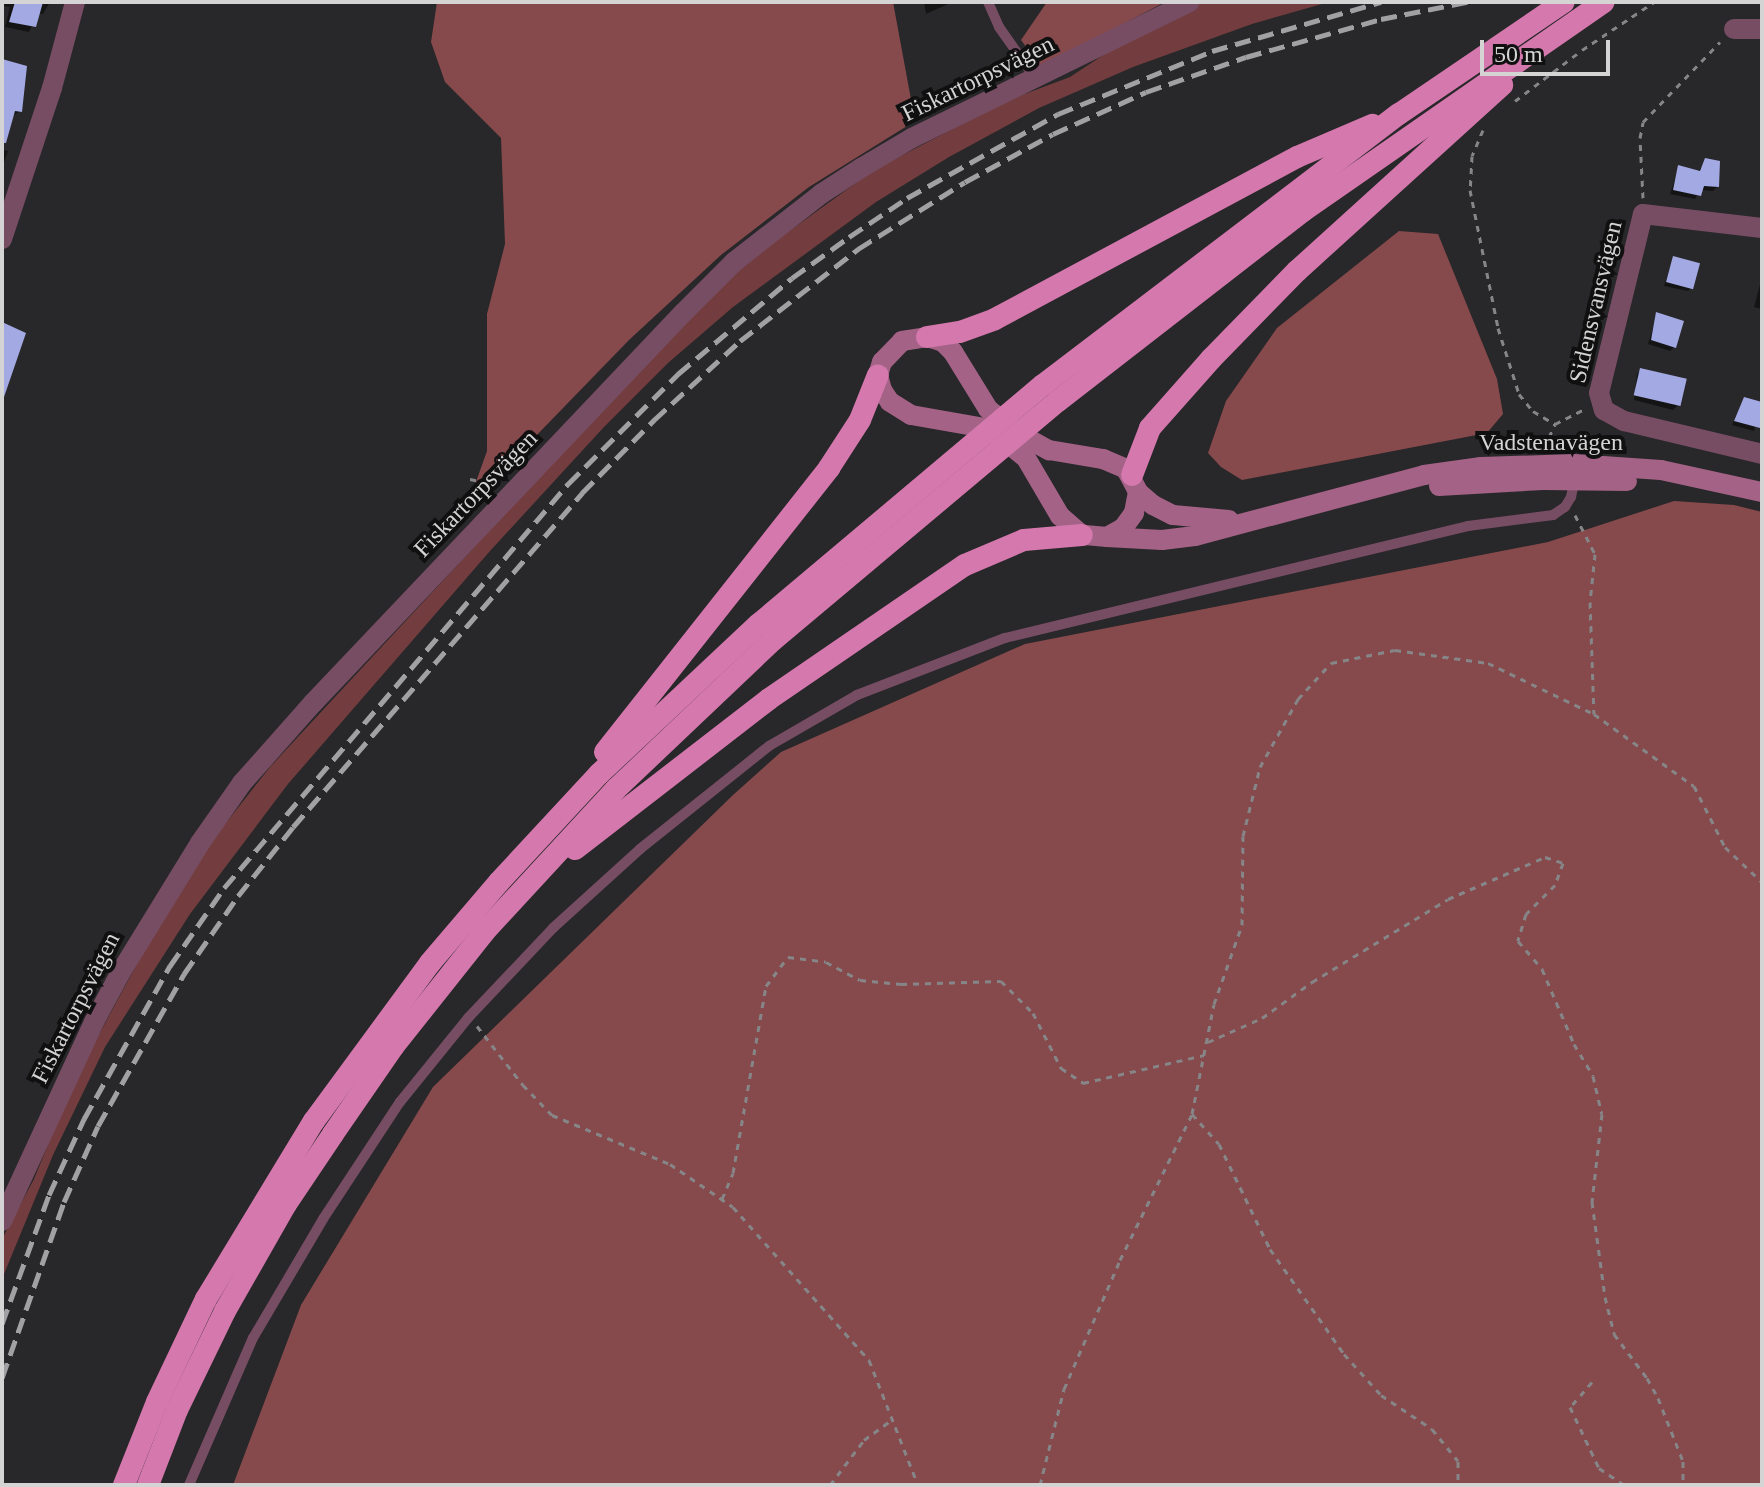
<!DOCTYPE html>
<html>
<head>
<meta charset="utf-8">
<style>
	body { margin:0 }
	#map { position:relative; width:1764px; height:1487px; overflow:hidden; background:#282729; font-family:Georgia,serif }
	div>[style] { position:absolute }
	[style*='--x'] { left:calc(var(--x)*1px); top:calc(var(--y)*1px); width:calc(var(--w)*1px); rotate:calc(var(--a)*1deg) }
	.green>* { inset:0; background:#733d3f }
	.forest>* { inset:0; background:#874a4c }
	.shadow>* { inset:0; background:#0007 }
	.building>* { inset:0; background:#a2a9e3; transform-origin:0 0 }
	.path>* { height:3px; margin-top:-1.5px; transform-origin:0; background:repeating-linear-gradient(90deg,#868587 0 6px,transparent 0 12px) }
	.service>* { height:10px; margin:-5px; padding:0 5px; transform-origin:5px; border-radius:5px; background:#774d64 }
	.minor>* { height:20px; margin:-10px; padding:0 10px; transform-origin:10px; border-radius:10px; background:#774d64 }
	.secondary>* { height:20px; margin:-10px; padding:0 10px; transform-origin:10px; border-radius:10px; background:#a36286 }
	.trunk>* { height:22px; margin:-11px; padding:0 11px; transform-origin:11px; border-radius:11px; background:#d478ad }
	.rail>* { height:5px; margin-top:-2.5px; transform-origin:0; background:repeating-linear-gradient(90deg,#a1a0a2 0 16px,transparent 0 24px) }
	span { translate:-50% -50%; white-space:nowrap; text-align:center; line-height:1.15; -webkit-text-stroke:8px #101011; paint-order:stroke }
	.street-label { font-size:24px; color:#d5d4d5 }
	.frame { position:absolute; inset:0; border:4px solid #d5d4d5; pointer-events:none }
	.scale { position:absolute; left:1480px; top:40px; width:130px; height:36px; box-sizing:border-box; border:4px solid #d5d4d5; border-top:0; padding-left:10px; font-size:24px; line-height:28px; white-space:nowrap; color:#d5d4d5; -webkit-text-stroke:6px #101011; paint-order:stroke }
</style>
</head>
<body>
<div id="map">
	<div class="green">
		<div style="clip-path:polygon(1203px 2px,1329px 2px,1252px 24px,1133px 67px,1039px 108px,949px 157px,876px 202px,733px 307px,668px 363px,604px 427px,490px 551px,288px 784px,190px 914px,105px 1047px,53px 1155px,2px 1279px,2px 1239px,34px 1179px,75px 1079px,172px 899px,222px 828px,270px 767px,687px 318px,752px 258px,874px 170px,1006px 101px,1070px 77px,1111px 50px)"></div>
	</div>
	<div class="forest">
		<div style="clip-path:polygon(437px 2px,893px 2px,915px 121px,809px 187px,721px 255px,629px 340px,467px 507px,487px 451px,487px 314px,505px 244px,501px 138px,445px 82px,431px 42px)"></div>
		<div style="clip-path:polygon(1047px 2px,1165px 2px,1041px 67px,1021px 40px)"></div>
		<div style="clip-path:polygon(1399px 231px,1438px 234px,1497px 379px,1503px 414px,1487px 433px,1242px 480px,1221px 467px,1208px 453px,1226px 401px,1277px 328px)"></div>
		<div style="clip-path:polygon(1674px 501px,1734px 505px,1762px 512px,1762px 1485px,233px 1485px,301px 1305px,433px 1087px,733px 795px,781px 752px,1025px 644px,1548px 542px)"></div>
	</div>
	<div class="shadow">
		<div style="clip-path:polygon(5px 2px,50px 2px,43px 14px,38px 13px,29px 32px,5px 27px,10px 7px,4px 6px)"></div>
		<div style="clip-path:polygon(924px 2px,948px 2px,948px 4px,926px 14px)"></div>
		<div style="clip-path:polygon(2px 61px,20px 111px,11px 117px,2px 150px,8px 151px,2px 168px)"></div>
		<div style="clip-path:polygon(1706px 160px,1717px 187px,1713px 191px,1700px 190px,1695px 199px,1670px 194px,1679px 167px,1698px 172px)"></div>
		<div style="clip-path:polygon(1673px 258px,1692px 287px,1688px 291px,1664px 286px)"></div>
		<div style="clip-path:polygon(1762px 277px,1762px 309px,1754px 307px)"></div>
		<div style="clip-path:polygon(1657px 315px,1674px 347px,1670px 351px,1648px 344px)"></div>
		<div style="clip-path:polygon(1641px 370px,1677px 406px,1673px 410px,1634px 400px,1637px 374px)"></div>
		<div style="clip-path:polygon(1744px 399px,1762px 404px,1754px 431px,1732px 425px)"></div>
	</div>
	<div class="building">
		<div style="clip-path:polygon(15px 2px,43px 2px,36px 27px,9px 22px)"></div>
		<div style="clip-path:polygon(2px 59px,27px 66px,22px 112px,15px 111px,6px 143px,2px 143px)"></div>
		<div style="clip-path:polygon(1705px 158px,1720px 161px,1719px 187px,1704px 186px,1701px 196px,1673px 190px,1678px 165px,1700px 171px)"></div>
		<div style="left:1673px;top:256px;width:28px;height:27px;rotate:15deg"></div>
		<div style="clip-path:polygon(1656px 312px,1684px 321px,1676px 348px,1651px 340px)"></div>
		<div style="clip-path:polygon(2px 322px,26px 333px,4px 397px,2px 397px)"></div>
		<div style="left:1640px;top:368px;width:48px;height:28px;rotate:13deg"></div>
		<div style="clip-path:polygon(1744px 397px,1762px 402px,1760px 428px,1734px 421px)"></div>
	</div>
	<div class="path">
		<div style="--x:1515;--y:101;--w:84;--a:-37.3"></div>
		<div style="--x:1582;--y:50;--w:87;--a:-33.7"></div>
		<div style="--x:1483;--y:130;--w:28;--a:113"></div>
		<div style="--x:1472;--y:156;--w:34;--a:93"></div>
		<div style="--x:1470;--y:190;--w:141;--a:78.5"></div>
		<div style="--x:1498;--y:328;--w:69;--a:72.3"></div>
		<div style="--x:1519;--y:394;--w:22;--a:51"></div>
		<div style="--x:1533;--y:411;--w:26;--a:31"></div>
		<div style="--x:1643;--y:198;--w:60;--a:-92.9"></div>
		<div style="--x:1640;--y:138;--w:16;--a:-79"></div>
		<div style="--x:1643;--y:122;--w:111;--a:-46.1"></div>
		<div style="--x:1544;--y:448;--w:26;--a:-65"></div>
		<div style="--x:1555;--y:424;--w:34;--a:-27"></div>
		<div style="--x:470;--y:479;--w:24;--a:12"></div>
		<div style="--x:1575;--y:515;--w:44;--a:62.9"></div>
		<div style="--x:1595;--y:554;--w:48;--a:95.9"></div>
		<div style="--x:1590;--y:602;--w:112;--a:88"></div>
		<div style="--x:477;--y:1026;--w:75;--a:52.1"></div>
		<div style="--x:523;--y:1085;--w:42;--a:46"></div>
		<div style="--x:552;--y:1115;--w:128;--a:22.6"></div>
		<div style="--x:670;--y:1164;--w:76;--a:34.3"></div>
		<div style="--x:733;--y:1207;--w:205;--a:48.4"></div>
		<div style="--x:869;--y:1360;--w:134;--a:68.6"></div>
		<div style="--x:1208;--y:1042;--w:59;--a:-24"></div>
		<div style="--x:1262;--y:1018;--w:62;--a:-35.8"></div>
		<div style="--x:1312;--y:982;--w:159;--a:-31.4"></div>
		<div style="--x:1448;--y:899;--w:106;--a:-23.4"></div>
		<div style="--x:1545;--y:857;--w:19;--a:18"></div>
		<div style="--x:1563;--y:863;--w:23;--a:110"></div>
		<div style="--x:1555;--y:885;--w:41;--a:135"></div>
		<div style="--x:1526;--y:914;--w:28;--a:107"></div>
		<div style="--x:1518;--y:941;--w:37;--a:49"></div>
		<div style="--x:1542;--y:969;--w:82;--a:66.9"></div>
		<div style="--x:1574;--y:1044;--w:37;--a:59"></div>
		<div style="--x:1593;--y:1076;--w:39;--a:77"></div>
		<div style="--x:1602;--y:1114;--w:89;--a:96.5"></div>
		<div style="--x:1592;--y:1202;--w:96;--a:82.2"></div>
		<div style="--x:1605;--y:1297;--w:38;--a:76"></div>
		<div style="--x:1614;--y:1334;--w:55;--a:53.1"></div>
		<div style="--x:1647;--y:1378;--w:23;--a:61"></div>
		<div style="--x:1658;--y:1398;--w:68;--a:68.4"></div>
		<div style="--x:1683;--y:1461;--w:24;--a:90"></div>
		<div style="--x:1192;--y:1114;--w:40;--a:48"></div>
		<div style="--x:1219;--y:1144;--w:117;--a:64.1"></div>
		<div style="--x:1270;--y:1249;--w:128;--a:54.8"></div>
		<div style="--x:1344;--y:1354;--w:55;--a:47.9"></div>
		<div style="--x:1381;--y:1395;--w:61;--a:33.7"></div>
		<div style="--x:1432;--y:1429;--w:41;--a:50.9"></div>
		<div style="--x:1458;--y:1461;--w:24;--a:90"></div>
		<div style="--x:722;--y:1199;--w:28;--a:-67"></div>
		<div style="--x:733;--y:1173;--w:190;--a:-80"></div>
		<div style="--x:766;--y:986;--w:36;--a:-53"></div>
		<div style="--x:788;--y:957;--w:38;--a:7"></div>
		<div style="--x:826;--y:962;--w:38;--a:28"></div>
		<div style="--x:860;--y:980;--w:41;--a:5.6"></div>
		<div style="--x:901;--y:984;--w:100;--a:-1.7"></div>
		<div style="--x:1001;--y:981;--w:45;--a:45"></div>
		<div style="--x:1033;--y:1013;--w:62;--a:63"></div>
		<div style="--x:1061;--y:1068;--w:27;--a:34"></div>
		<div style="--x:1083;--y:1083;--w:124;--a:-13"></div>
		<div style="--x:1592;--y:1382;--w:33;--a:131"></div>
		<div style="--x:1570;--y:1407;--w:68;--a:64.6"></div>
		<div style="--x:1599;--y:1468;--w:30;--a:34"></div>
		<div style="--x:830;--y:1485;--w:56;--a:-52.9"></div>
		<div style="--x:864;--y:1440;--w:34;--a:-36"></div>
		<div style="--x:1040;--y:1485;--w:99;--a:-76"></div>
		<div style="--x:1064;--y:1389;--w:141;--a:-66.5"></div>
		<div style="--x:1120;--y:1260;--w:163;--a:-63.7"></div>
		<div style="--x:1192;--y:1114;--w:112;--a:-78.7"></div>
		<div style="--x:1214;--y:1004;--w:84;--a:-70.5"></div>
		<div style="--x:1242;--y:925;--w:89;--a:-89.4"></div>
		<div style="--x:1243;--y:836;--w:71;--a:-76.2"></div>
		<div style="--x:1260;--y:767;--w:78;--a:-60.8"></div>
		<div style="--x:1298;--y:699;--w:49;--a:-47.5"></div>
		<div style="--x:1331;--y:663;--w:65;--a:-11.5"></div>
		<div style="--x:1395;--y:650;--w:94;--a:8"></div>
		<div style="--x:1488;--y:663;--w:118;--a:25.7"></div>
		<div style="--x:1594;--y:714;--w:123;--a:35.8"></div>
		<div style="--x:1694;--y:786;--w:68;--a:63.1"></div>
		<div style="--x:1725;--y:847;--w:51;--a:43.4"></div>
	</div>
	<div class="service">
		<div style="--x:988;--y:2;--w:27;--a:66"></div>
		<div style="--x:999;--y:27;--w:62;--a:54.8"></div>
		<div style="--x:189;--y:1485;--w:160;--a:-66.5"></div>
		<div style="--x:253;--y:1338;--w:138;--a:-59.5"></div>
		<div style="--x:323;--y:1219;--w:140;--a:-56.7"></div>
		<div style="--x:400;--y:1102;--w:108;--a:-51"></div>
		<div style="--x:468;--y:1018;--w:124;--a:-46.6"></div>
		<div style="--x:553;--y:928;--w:118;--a:-42.2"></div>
		<div style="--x:640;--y:849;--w:165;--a:-38.6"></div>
		<div style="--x:769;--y:746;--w:102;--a:-30.1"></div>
		<div style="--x:857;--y:695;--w:159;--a:-21.1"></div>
		<div style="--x:1005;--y:638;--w:476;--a:-13.6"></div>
		<div style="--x:1468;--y:526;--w:86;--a:-7.4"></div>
		<div style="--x:1553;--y:515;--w:14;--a:-34"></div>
		<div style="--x:1565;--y:507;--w:12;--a:-59"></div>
		<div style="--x:1571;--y:497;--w:19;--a:-78"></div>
	</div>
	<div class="minor">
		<div style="--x:1734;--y:29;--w:28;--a:0"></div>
		<div style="--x:1762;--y:228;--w:120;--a:-173.3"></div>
		<div style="--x:1643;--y:214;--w:184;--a:103.8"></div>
		<div style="--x:1599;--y:393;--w:18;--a:74"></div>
		<div style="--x:1604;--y:410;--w:23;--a:29"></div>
		<div style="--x:1624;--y:421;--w:142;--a:13.4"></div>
		<div style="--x:2;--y:239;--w:159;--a:-71.7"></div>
		<div style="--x:52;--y:88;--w:89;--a:-75"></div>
		<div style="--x:2;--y:1221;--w:219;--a:-65.2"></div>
		<div style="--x:94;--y:1022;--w:59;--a:-61.7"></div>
		<div style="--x:122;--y:970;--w:149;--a:-58.4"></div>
		<div style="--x:200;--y:843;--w:73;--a:-55"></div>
		<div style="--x:242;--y:783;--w:107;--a:-48.4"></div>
		<div style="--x:313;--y:703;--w:538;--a:-46.51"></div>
		<div style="--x:683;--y:313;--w:72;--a:-45"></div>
		<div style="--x:734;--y:262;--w:110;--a:-38"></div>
		<div style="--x:821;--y:194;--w:48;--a:-33"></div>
		<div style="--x:861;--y:168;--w:59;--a:-30.5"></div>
		<div style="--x:912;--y:138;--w:309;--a:-26.1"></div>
	</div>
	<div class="secondary">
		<div style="--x:927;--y:337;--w:17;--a:17"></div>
		<div style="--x:943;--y:342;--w:14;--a:45"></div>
		<div style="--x:953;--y:352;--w:67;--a:58.4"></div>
		<div style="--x:988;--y:409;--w:36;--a:39"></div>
		<div style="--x:1016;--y:432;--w:38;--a:29"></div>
		<div style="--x:1049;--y:450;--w:55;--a:9.5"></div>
		<div style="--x:1103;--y:459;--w:25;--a:23"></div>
		<div style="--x:1126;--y:469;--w:26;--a:62"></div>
		<div style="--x:1138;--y:492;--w:21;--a:101"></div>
		<div style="--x:1134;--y:513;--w:19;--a:126"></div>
		<div style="--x:1123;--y:528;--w:18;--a:151"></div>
		<div style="--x:1107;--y:537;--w:25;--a:-175"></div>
		<div style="--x:1082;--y:535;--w:29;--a:-139"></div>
		<div style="--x:1060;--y:516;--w:67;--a:-120.4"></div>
		<div style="--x:1026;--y:458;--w:27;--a:-141"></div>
		<div style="--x:1005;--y:441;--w:24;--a:-147"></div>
		<div style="--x:985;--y:428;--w:75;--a:-170"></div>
		<div style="--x:911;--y:415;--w:25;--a:-148"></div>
		<div style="--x:890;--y:402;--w:14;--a:-124"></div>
		<div style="--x:882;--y:390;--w:16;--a:-105"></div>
		<div style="--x:878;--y:375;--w:14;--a:-73"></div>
		<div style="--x:882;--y:362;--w:29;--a:-46"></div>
		<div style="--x:902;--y:341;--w:25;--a:-9"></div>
		<div style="--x:1439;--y:486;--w:104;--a:-3.3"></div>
		<div style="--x:1543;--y:480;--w:84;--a:0.7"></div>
		<div style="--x:1138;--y:492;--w:20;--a:41"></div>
		<div style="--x:1153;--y:505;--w:22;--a:27"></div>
		<div style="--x:1173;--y:515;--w:56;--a:5.1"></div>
		<div style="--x:1107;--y:537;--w:55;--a:3.1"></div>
		<div style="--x:1162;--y:540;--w:33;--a:-7"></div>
		<div style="--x:1195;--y:536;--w:237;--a:-14.9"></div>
		<div style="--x:1424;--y:475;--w:58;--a:-8"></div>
		<div style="--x:1481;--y:467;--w:93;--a:-1.8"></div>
		<div style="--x:1574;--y:464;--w:87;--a:3.9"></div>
		<div style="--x:1661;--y:470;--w:103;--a:12.3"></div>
	</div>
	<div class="trunk">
		<div style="--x:927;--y:337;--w:33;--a:-9"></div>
		<div style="--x:960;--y:332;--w:37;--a:-20"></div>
		<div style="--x:995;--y:319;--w:343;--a:-28.2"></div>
		<div style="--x:1297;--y:157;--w:82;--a:-23.1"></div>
		<div style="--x:1132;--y:475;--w:50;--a:-69"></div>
		<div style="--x:1150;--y:428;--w:92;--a:-48.5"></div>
		<div style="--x:1211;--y:359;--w:123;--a:-45.7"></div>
		<div style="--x:1297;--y:271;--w:277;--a:-42.2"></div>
		<div style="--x:605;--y:752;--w:362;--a:-51.7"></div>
		<div style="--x:829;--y:468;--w:57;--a:-57.1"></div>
		<div style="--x:860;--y:420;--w:48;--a:-68.2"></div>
		<div style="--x:575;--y:849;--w:245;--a:-37.7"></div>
		<div style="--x:769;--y:699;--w:237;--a:-34.4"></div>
		<div style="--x:965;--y:565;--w:64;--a:-23"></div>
		<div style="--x:1024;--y:540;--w:58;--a:-4.9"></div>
		<div style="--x:124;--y:1485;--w:89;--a:-68.3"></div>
		<div style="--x:157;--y:1402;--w:114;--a:-64.6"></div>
		<div style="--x:206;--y:1299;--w:208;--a:-58.8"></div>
		<div style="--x:314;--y:1121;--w:196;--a:-53.7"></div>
		<div style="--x:430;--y:963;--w:106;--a:-49.6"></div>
		<div style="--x:499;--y:882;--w:147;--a:-47.2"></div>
		<div style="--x:599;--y:774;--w:219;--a:-43.2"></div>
		<div style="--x:759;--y:624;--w:371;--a:-40.1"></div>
		<div style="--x:1043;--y:385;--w:447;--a:-37.3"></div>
		<div style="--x:1399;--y:114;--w:199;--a:-34.2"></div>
		<div style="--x:148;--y:1485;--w:80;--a:-68.9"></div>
		<div style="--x:177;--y:1410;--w:110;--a:-64.1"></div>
		<div style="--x:225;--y:1311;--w:123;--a:-60.3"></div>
		<div style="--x:286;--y:1204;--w:84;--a:-56.1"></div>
		<div style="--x:333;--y:1134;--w:106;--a:-55.4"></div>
		<div style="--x:393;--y:1047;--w:147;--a:-51.6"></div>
		<div style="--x:484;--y:932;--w:195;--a:-47.3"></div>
		<div style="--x:616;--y:789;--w:216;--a:-43.5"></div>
		<div style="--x:773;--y:640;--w:372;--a:-40"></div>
		<div style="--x:1058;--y:401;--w:310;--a:-37.8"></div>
		<div style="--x:1303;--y:211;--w:366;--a:-34.8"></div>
	</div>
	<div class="rail">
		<div style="--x:2;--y:1324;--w:137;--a:-70"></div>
		<div style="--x:49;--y:1195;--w:84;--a:-65.3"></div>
		<div style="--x:84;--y:1119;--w:176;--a:-60.7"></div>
		<div style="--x:170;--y:966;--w:95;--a:-55.3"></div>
		<div style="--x:224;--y:888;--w:531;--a:-49.59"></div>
		<div style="--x:568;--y:484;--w:156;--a:-45"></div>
		<div style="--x:678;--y:374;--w:149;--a:-40.1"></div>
		<div style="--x:792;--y:278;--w:70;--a:-35.7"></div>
		<div style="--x:849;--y:237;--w:70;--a:-33.9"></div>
		<div style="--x:907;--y:198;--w:173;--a:-29.1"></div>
		<div style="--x:1058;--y:114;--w:166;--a:-22.2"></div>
		<div style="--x:1212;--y:51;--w:176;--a:-16.2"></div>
		<div style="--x:2;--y:1378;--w:187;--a:-70.6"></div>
		<div style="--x:64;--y:1202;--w:83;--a:-65.9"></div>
		<div style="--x:98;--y:1126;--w:175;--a:-60.5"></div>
		<div style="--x:184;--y:974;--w:95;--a:-55.3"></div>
		<div style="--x:238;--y:896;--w:88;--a:-51.4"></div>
		<div style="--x:293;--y:827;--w:442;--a:-49.1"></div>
		<div style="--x:582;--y:493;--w:103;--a:-45.4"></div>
		<div style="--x:654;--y:420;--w:117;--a:-42.6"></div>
		<div style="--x:740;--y:341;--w:150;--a:-37.9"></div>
		<div style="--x:858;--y:249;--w:126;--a:-32.1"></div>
		<div style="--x:965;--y:182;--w:100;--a:-28.6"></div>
		<div style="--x:1053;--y:134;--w:102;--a:-24.3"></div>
		<div style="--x:1146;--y:92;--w:106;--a:-19.3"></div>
		<div style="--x:1246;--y:57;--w:140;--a:-15.7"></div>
		<div style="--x:1381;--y:19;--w:88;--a:-11.2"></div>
	</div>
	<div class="street-label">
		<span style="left:978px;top:79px;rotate:-26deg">Fiskartorpsvägen</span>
		<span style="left:1596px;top:302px;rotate:-77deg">Sidensvansvägen</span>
		<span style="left:1551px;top:443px">Vadstenavägen</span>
		<span style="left:476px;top:494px;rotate:-46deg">Fiskartorpsvägen</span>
		<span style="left:76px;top:1008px;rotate:-63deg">Fiskartorpsvägen</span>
	</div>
	<div class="frame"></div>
	<div class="scale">50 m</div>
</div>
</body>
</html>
